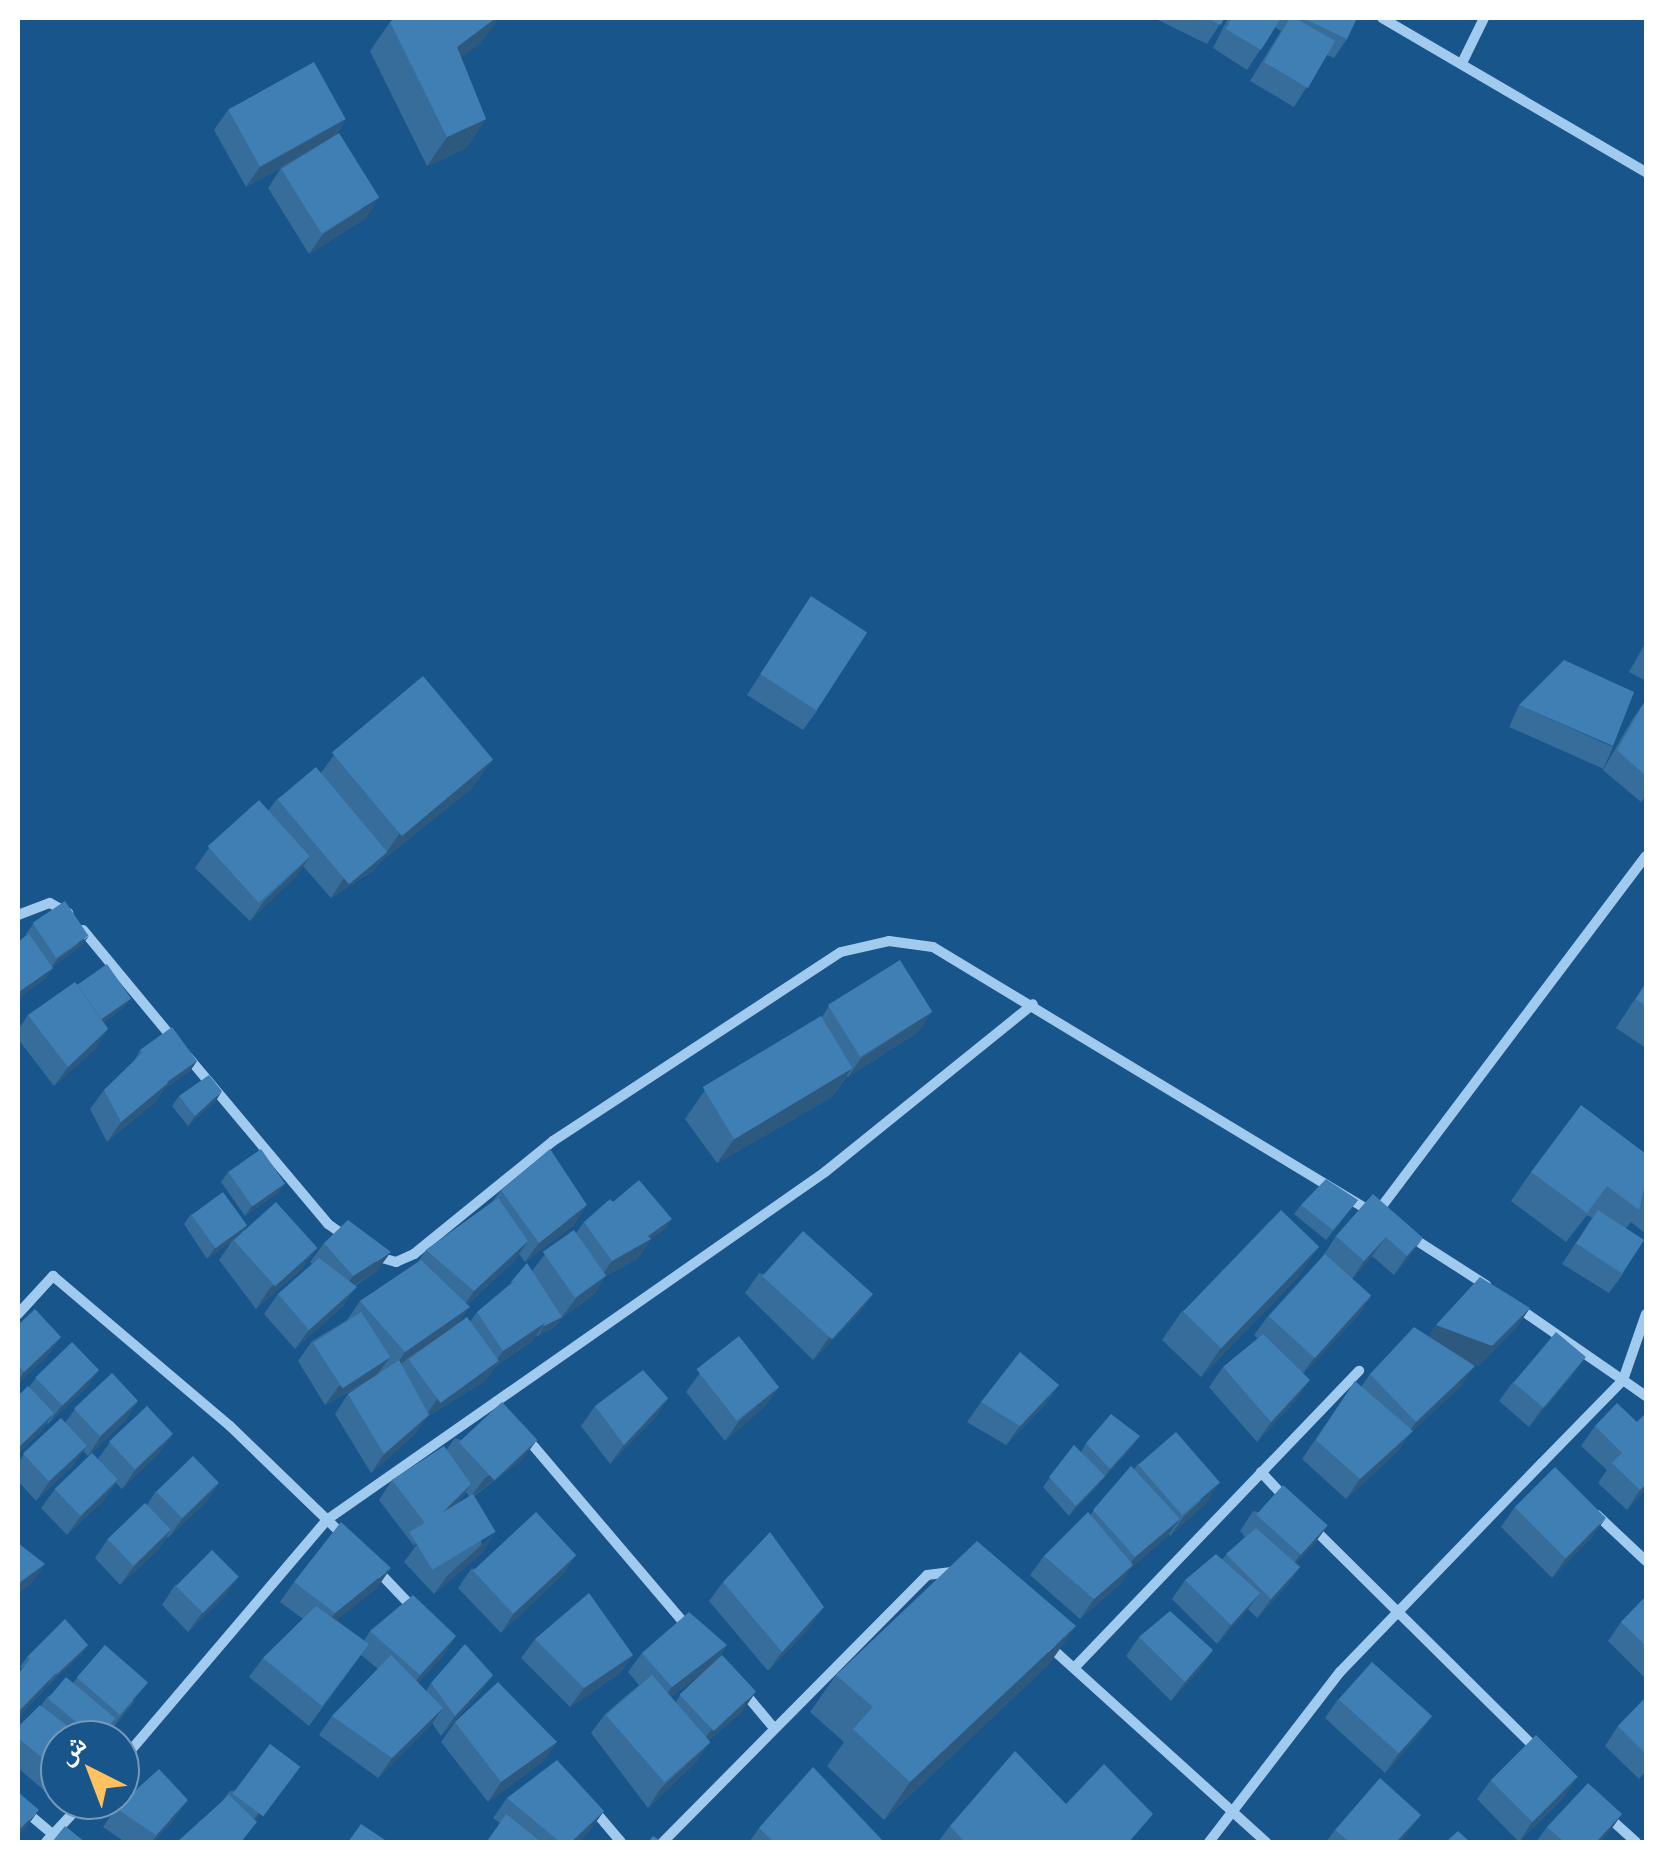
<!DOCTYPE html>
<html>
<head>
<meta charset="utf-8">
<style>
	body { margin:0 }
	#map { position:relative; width:1664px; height:1860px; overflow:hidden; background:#17558b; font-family:Poppins,"Noto Naskh Arabic",sans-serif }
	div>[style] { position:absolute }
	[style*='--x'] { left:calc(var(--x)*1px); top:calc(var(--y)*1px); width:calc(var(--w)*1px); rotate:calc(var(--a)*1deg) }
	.street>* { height:10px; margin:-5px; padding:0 5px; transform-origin:5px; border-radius:5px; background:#a1cbee }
	.wall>* { inset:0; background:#376d9b; transform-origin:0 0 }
	.shaded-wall>* { inset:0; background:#2d597e }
	.building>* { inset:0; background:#407fb4; transform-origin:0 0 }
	span { translate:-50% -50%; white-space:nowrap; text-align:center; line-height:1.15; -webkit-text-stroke:9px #17558b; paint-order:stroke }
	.frame { position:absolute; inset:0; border:20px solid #fff; pointer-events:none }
	.north { position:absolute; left:40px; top:1720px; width:100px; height:100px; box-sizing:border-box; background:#17558b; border:2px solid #7499b9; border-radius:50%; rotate:318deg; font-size:28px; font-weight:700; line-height:40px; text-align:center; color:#fff }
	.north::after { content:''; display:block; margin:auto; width:35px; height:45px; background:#ffc25e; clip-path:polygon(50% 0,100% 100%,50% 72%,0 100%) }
</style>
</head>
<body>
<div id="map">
	<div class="street">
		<div style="--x:1382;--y:18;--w:306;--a:30.3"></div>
		<div style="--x:1462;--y:63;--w:50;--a:-63.9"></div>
		<div style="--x:18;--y:915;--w:34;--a:-21"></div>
		<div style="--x:50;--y:903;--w:21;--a:29"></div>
		<div style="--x:83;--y:930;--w:143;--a:50.4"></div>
		<div style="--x:188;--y:1057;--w:218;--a:50"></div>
		<div style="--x:328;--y:1224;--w:24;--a:35"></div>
		<div style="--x:1376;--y:1214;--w:448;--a:-53"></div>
		<div style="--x:1408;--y:1235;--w:93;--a:32.7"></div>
		<div style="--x:375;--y:1256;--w:22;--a:16"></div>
		<div style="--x:396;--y:1262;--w:20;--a:-24"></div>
		<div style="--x:414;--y:1254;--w:179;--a:-39.1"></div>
		<div style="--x:553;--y:1141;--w:344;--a:-33.3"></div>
		<div style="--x:841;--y:952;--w:49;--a:-12.9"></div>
		<div style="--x:889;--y:941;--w:44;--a:7.8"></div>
		<div style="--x:933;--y:947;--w:514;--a:31.15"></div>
		<div style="--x:1517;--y:1307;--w:129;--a:34.6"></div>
		<div style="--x:1623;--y:1380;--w:70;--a:-70.8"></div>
		<div style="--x:18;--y:1314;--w:52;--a:-47.4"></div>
		<div style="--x:53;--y:1276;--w:232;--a:40.3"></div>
		<div style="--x:230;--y:1426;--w:161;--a:44"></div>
		<div style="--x:525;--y:1436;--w:253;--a:49.6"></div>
		<div style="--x:1261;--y:1472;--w:34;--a:47"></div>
		<div style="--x:1597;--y:1515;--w:67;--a:43.2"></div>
		<div style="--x:1313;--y:1528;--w:318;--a:44.7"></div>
		<div style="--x:375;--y:1568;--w:58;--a:46.4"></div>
		<div style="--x:1048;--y:1645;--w:294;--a:42.1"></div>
		<div style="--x:1074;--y:1668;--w:412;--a:-46.2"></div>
		<div style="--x:743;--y:1691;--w:47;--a:50.2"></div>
		<div style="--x:120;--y:1763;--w:321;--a:-49.6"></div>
		<div style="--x:328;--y:1519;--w:606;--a:-34.92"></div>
		<div style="--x:825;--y:1172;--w:267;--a:-38.9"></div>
		<div style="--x:18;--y:1805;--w:57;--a:40.1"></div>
		<div style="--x:593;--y:1809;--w:43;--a:49.7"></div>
		<div style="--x:1606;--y:1815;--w:40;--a:42"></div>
		<div style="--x:46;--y:1842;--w:57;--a:-47.1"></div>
		<div style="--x:663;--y:1842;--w:375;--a:-45.3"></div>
		<div style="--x:927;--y:1575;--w:31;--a:-7"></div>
		<div style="--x:1209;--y:1842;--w:215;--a:-52.4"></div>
		<div style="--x:1340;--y:1672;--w:291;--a:-46"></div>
		<div style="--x:1542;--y:1463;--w:116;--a:-45.7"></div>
		<div style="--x:1623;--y:1380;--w:28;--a:35"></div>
	</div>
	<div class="wall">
		<div style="clip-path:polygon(1154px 18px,1224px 18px,1207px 44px)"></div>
		<div style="clip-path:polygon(1228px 18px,1295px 18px,1297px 19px,1298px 18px,1357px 18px,1347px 39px,1334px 58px,1327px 55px,1294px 107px,1250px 81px,1281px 31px,1275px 27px,1247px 70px,1213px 48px)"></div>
		<div style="clip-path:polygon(390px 22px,482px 42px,461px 57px,486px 119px,466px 148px,427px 166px,370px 51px)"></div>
		<div style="clip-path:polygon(228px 110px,346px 119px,335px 135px,366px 218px,309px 254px,268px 188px,281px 168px,300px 157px,246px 187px,214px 130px)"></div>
		<div style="clip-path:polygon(811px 596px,817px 711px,803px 730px,747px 695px)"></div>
		<div style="clip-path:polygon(1646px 642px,1646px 681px,1629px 672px)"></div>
		<div style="clip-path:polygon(1645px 701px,1646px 702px,1646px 796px,1641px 802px,1603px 770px,1632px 720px)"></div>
		<div style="left:1519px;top:705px;width:103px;height:24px;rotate:24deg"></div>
		<div style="clip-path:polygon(334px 755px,493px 759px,472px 788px,379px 863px,373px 871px,331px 898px,303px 866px,296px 876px,250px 921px,195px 868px,209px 848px,268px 811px,277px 799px,321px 773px)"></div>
		<div style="clip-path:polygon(33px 924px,82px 945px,52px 967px,53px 968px,46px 978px,18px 998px,18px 942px,26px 935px,26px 934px)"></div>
		<div style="clip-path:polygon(1646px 982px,1646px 1048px,1616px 1028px)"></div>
		<div style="clip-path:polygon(77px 984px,131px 998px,124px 1007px,104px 1022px,108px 1029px,95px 1049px,54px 1086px,18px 1039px,18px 1030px,28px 1015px)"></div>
		<div style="clip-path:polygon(829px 1006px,932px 1012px,918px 1032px,848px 1077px,847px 1076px,832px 1097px,717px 1163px,685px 1119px,705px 1090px,822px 1017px)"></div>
		<div style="clip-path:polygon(140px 1050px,197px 1061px,190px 1071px,164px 1089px,155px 1102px,107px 1142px,90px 1109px,104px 1090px,134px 1061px)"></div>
		<div style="clip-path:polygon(179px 1096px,216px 1101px,188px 1126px,172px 1106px)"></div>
		<div style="clip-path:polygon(1646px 1154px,1646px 1234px,1631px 1222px,1626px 1228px,1623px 1274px,1609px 1293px,1562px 1264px,1592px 1218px,1587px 1215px,1566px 1242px,1511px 1201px,1531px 1172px)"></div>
		<div style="clip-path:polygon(228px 1172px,285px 1183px,278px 1193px,245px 1216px,221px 1182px)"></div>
		<div style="clip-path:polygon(501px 1190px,574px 1225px,525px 1262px,519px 1254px,515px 1260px,467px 1305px,458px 1323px,470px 1322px,477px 1312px,532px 1271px,545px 1254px,576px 1233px,584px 1222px,613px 1202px,665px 1229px,651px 1239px,637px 1259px,606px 1276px,593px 1295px,562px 1318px,555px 1327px,538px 1336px,536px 1335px,532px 1341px,495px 1367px,485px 1381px,428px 1416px,415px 1434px,371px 1473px,335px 1414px,348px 1394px,367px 1382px,325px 1405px,298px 1361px,312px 1341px,347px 1320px,360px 1301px,418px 1262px,426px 1250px,492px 1202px)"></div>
		<div style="clip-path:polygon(1373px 1194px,1409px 1257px,1394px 1275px,1372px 1256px,1352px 1279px,1371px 1296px,1358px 1316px,1303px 1374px,1296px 1400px,1257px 1442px,1209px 1387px,1223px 1367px,1258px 1339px,1254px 1335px,1268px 1316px,1323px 1256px,1336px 1236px)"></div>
		<div style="clip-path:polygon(1358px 1200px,1326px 1240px,1294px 1214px,1301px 1205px)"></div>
		<div style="clip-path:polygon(191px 1214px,247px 1225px,244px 1230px,303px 1268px,256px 1309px,219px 1260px,232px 1241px,207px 1259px,184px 1224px)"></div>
		<div style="clip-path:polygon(324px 1243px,377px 1271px,355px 1286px,343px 1306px,295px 1349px,264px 1314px,278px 1294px,312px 1264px,310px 1262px)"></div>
		<div style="clip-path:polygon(759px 1273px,873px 1294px,859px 1313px,813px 1360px,745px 1293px)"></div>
		<div style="clip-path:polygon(1299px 1276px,1201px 1377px,1162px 1340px,1182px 1311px)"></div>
		<div style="clip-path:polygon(1530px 1308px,1516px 1328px,1478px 1366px,1469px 1362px,1461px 1386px,1411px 1432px,1399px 1450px,1346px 1499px,1302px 1459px,1355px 1381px,1361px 1387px,1370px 1374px,1428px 1336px)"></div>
		<div style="clip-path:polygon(18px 1325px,61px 1337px,47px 1356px,18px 1384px)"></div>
		<div style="clip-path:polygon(99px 1370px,85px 1389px,48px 1424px,47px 1423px,40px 1432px,18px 1454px,18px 1396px,29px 1387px,36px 1378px)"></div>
		<div style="clip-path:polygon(700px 1373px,779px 1387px,765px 1406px,725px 1441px,686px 1392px)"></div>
		<div style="clip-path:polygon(1572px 1376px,1529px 1427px,1499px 1401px,1513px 1382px)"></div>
		<div style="clip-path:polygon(1059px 1385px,1045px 1405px,1006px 1445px,967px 1422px,981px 1402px)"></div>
		<div style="clip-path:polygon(668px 1398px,655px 1418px,610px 1464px,581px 1426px,595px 1406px)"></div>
		<div style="clip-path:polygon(138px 1401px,125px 1421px,88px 1456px,83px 1451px,73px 1465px,36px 1501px,18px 1481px,18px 1463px,24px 1454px,65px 1423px,75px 1409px)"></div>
		<div style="clip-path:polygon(1646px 1413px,1646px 1489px,1627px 1510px,1598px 1483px,1607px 1470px,1581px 1446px,1595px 1426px,1637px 1422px)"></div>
		<div style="clip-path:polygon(173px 1434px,159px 1453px,122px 1489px,116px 1483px,104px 1500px,67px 1535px,41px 1508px,55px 1489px,98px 1459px,110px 1442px)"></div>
		<div style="clip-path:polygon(455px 1438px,523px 1459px,474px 1496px,483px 1552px,434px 1594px,404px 1562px,418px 1543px,470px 1497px,466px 1492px,457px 1504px,414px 1546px,379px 1500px,392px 1480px,447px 1449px)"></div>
		<div style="clip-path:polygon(1086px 1443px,1133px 1446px,1069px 1516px,1043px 1487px,1074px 1445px,1081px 1452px)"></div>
		<div style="clip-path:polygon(1138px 1464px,1206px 1503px,1170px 1536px,1169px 1534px,1130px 1569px,1120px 1584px,1080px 1619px,1030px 1575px,1044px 1556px,1090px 1515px,1131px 1466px,1134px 1469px)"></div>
		<div style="clip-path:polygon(219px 1483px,205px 1503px,168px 1538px,167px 1537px,158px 1550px,120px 1585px,95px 1558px,108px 1539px,147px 1505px,156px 1491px)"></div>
		<div style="clip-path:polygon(1515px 1507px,1592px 1537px,1552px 1578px,1501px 1527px)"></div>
		<div style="clip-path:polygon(1253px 1511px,1328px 1525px,1314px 1544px,1296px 1563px,1300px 1567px,1287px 1586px,1257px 1618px,1248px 1609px,1217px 1644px,1172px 1599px,1185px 1580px,1222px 1559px,1245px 1537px,1240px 1531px)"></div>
		<div style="clip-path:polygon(576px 1555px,562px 1575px,501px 1633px,458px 1588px,471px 1569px)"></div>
		<div style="clip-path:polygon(294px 1582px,377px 1588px,336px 1620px,364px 1641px,370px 1631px,456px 1636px,443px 1656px,418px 1683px,426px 1691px,431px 1683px,493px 1675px,479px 1694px,441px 1736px,432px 1723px,378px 1778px,319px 1735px,332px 1716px,378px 1669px,361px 1655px,309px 1726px,249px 1677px,263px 1658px,303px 1619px,280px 1602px)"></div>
		<div style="clip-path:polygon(723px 1582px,810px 1627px,768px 1671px,709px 1601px)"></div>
		<div style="clip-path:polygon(175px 1585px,225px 1596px,188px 1632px,162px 1605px)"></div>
		<div style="clip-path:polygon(1646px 1596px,1646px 1679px,1608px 1641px,1621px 1622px)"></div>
		<div style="clip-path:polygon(1139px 1637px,1213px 1650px,1200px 1669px,1171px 1701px,1126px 1656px)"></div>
		<div style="clip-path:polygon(535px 1639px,633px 1655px,619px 1674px,570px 1707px,521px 1658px)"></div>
		<div style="clip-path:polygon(88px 1645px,81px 1655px,48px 1685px,18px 1718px,18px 1674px,23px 1668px,20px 1667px,27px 1657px)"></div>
		<div style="clip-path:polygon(105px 1645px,134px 1702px,107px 1736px,104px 1734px,99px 1740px,60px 1740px,60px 1790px,53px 1798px,18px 1768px,18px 1727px,41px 1706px,47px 1697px,73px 1683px)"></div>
		<div style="clip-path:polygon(evenodd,727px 1645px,715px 1663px,742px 1712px,709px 1740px,697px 1761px,648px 1808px,591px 1733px,605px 1714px,639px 1685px,628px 1672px,642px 1653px,727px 1645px,710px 1667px,680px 1695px,676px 1702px,671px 1697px,710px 1667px)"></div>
		<div style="clip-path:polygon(1050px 1663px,884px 1820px,827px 1766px,844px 1742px,810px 1712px,836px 1675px)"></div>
		<div style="clip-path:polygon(1646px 1697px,1646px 1771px,1639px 1779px,1605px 1746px,1618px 1726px)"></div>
		<div style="clip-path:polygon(1338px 1699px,1418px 1736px,1385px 1773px,1325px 1718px)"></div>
		<div style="clip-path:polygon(455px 1722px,557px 1742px,543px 1761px,488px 1802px,441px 1742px)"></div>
		<div style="clip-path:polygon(1491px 1780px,1564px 1797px,1519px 1842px,1477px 1799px)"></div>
		<div style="clip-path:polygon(286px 1786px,255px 1820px,223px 1800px,230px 1791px)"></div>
		<div style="clip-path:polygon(507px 1798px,604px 1811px,590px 1830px,578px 1842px,486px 1842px,500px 1823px,493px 1818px)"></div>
		<div style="clip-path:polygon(116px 1808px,174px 1820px,153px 1842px,125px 1842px,103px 1827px)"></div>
		<div style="clip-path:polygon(1622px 1814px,1600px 1842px,1536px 1842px,1547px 1827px)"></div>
		<div style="clip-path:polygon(1421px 1815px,1400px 1842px,1326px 1842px,1335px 1830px)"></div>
		<div style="clip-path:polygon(950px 1826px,1133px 1842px,938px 1842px)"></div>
		<div style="clip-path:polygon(759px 1828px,884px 1842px,749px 1842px)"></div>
	</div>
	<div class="shaded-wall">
		<div style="clip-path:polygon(496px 18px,499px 18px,482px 42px,437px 76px,457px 47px)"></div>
		<div style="clip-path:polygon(346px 119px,332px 138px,246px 187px,259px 168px)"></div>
		<div style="clip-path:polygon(486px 119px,466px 148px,427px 166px,447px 137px)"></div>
		<div style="clip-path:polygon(379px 198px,366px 218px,309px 254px,323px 234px)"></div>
		<div style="clip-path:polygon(493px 759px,472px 788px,379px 863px,399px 834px)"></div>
		<div style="clip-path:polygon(387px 852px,373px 871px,331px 898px,344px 878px)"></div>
		<div style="clip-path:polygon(310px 857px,296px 876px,250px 921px,264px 901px)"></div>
		<div style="clip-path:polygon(89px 936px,82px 945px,50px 969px,57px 959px)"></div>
		<div style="clip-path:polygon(53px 968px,46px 978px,18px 998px,20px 991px)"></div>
		<div style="clip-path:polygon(131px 998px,124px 1007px,92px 1031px,99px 1021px)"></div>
		<div style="clip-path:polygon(932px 1012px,918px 1032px,848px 1077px,861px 1058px)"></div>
		<div style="clip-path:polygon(108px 1029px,95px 1049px,54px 1086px,68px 1067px)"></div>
		<div style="clip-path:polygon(197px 1061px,190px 1071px,164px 1089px,155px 1102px,107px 1142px,121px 1122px,164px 1084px)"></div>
		<div style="clip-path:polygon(852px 1068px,832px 1097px,717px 1163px,737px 1135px)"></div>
		<div style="clip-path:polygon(222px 1091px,216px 1101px,188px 1126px,195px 1116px)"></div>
		<div style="clip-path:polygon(285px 1183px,278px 1193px,245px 1216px,252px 1206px)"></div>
		<div style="clip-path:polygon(587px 1205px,574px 1225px,525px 1262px,539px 1243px)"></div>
		<div style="clip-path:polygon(672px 1219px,665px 1229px,650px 1240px,637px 1259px,606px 1276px,593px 1295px,562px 1318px,555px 1327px,538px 1336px,544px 1326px,562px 1317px,576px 1298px,598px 1281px,612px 1261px)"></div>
		<div style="clip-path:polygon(247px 1225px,240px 1235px,207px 1259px,214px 1249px)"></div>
		<div style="clip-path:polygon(1386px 1237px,1372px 1256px,1351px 1281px,1364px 1261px)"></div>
		<div style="clip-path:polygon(1423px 1238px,1409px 1257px,1394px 1275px,1407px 1256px)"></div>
		<div style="clip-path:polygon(528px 1241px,515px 1260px,460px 1311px,474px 1291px)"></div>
		<div style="clip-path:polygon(1319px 1247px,1299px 1276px,1201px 1377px,1221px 1348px)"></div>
		<div style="clip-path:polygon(317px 1248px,303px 1268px,256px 1309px,269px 1289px)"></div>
		<div style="clip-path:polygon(391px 1252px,377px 1271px,339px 1295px,353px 1276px)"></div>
		<div style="clip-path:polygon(357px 1287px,343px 1306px,295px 1349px,309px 1330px)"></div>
		<div style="clip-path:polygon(873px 1294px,859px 1313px,813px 1360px,827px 1340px)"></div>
		<div style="clip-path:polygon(1371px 1296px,1358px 1316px,1300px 1377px,1314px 1358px)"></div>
		<div style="clip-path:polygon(470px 1307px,456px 1326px,408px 1358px,391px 1372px,405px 1352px)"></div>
		<div style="clip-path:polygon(1530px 1308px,1516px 1328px,1478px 1366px,1422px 1344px,1436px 1325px)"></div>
		<div style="clip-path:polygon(546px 1322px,532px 1341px,495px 1367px,485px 1381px,428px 1416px,415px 1434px,371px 1473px,384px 1454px,424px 1418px,438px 1398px,494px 1364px,503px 1351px)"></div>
		<div style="clip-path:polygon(61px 1337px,47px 1356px,18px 1384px,18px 1381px,24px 1372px)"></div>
		<div style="clip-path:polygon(390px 1357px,376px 1376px,325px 1405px,339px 1386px)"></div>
		<div style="clip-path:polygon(1586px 1357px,1572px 1376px,1529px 1427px,1543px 1407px)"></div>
		<div style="clip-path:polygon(1475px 1366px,1461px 1386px,1411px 1432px,1399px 1450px,1346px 1499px,1360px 1479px,1404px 1439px,1416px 1422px)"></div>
		<div style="clip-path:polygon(99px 1370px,85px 1389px,48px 1424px,62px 1405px)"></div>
		<div style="clip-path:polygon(1310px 1380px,1296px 1400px,1257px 1442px,1271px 1422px)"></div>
		<div style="clip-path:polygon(1059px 1385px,1045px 1405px,1006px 1445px,1020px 1426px)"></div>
		<div style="clip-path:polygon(779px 1387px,765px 1406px,725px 1441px,739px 1421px)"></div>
		<div style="clip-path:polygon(668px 1398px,655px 1418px,610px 1464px,624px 1445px)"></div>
		<div style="clip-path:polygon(138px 1401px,125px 1421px,88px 1456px,101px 1436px)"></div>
		<div style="clip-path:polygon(54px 1413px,40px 1432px,18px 1454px,18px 1448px)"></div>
		<div style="clip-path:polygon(173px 1434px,159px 1453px,122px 1489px,136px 1469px)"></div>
		<div style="clip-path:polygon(1140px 1436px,1133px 1446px,1103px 1479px,1110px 1469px)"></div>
		<div style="clip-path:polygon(537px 1440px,523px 1459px,470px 1498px,484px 1479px)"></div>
		<div style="clip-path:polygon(87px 1446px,73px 1465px,36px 1501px,50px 1481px)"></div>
		<div style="clip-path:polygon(1105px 1476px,1098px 1486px,1069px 1516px,1076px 1506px)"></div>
		<div style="clip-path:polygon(118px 1480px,104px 1500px,67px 1535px,81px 1516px)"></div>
		<div style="clip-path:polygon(219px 1483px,205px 1503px,168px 1538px,182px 1519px)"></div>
		<div style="clip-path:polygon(1220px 1483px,1206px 1503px,1170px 1536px,1184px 1516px)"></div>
		<div style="clip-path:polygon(471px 1484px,457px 1504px,414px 1546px,428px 1527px)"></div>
		<div style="clip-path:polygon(1646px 1484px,1646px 1489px,1627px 1510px,1640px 1490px)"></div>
		<div style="clip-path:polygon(1606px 1518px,1592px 1537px,1552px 1578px,1566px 1558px)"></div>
		<div style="clip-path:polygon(1180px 1519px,1166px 1538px,1130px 1569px,1120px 1584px,1080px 1619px,1094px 1599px,1124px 1573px,1135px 1557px)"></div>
		<div style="clip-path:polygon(1328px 1525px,1314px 1544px,1285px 1576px,1299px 1556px)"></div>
		<div style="clip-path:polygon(171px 1530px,158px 1550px,120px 1585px,134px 1566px)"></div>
		<div style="clip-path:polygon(496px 1532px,483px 1552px,434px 1594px,448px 1575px)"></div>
		<div style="clip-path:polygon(576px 1555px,562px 1575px,501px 1633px,514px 1613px)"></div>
		<div style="clip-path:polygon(45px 1564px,31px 1584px,18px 1594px,18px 1584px)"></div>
		<div style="clip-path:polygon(1300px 1567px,1287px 1586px,1257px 1618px,1271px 1599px)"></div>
		<div style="clip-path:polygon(391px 1568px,377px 1588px,321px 1632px,335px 1613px)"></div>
		<div style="clip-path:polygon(239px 1577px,225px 1596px,188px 1632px,202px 1613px)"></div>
		<div style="clip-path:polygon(1260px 1593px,1246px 1612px,1217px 1644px,1231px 1625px)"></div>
		<div style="clip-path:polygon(824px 1607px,810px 1627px,768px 1671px,782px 1652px)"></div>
		<div style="clip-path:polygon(1076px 1626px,1050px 1663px,884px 1820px,910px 1782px)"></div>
		<div style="clip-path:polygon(456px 1636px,443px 1656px,407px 1695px,420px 1675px)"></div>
		<div style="clip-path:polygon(88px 1645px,81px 1655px,49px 1685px,56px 1675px)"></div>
		<div style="clip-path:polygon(727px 1645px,713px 1665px,658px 1707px,672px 1687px)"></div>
		<div style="clip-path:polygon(1213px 1650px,1200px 1669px,1171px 1701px,1185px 1682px)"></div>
		<div style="clip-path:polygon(633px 1655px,619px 1674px,570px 1707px,584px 1688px)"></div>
		<div style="clip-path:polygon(57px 1672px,43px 1692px,18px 1718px,18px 1712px)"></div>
		<div style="clip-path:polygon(493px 1675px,479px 1694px,441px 1736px,455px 1716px)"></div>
		<div style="clip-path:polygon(148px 1683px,134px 1702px,107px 1736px,120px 1717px)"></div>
		<div style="clip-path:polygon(756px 1692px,742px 1712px,697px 1750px,711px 1730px)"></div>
		<div style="clip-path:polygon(443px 1708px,429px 1728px,378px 1778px,392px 1758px)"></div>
		<div style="clip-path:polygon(1432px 1716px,1418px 1736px,1385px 1773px,1399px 1753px)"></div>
		<div style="clip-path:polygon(557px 1742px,543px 1761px,488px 1802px,501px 1782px)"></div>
		<div style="clip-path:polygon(711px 1742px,697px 1761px,648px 1808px,661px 1788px)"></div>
		<div style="clip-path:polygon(300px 1767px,286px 1786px,245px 1832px,259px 1812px)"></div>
		<div style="clip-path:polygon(1578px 1777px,1564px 1797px,1519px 1842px,1532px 1822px)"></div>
		<div style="clip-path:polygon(188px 1800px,174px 1820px,153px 1842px,151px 1842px)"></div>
		<div style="clip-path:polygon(39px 1810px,25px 1829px,18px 1837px,18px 1831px)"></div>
		<div style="clip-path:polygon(604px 1811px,590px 1830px,578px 1842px,571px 1842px)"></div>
		<div style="clip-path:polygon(1622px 1814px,1608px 1834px,1600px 1842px,1596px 1842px)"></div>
		<div style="clip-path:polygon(1421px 1815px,1407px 1834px,1400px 1842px,1396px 1842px)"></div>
	</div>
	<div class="building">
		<div style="clip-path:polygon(395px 18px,496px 18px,457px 47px,486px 119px,447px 137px,390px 22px)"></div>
		<div style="clip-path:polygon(1206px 18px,1224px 18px,1221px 25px)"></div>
		<div style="clip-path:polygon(1232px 18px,1281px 18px,1261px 50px,1226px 29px)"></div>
		<div style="clip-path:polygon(1290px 18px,1295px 18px,1335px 41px,1308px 88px,1264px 62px)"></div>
		<div style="clip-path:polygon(1303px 18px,1357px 18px,1347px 39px)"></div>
		<div style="left:314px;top:62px;width:65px;height:98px;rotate:61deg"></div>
		<div style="left:339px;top:133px;width:76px;height:68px;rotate:58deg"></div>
		<div style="left:811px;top:596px;width:67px;height:93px;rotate:33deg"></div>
		<div style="clip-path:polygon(1564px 660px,1634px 692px,1613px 746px,1519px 705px)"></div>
		<div style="left:423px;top:676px;width:109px;height:119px;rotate:50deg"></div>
		<div style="clip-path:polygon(1645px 701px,1646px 702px,1646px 776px,1617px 750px)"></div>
		<div style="left:316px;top:767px;width:111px;height:50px;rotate:50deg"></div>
		<div style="left:259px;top:800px;width:76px;height:69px;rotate:48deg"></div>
		<div style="left:65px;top:901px;width:42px;height:39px;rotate:56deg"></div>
		<div style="clip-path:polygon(29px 934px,53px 968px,20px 991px,18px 987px,18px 942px)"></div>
		<div style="left:900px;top:960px;width:61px;height:85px;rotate:58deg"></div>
		<div style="left:107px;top:964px;width:42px;height:36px;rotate:55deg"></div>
		<div style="clip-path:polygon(75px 982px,108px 1029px,68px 1067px,28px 1015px)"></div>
		<div style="clip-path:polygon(1646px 984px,1646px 1006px,1636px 999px)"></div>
		<div style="left:821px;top:1016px;width:61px;height:138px;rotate:59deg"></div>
		<div style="clip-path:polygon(172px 1027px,197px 1061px,167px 1082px,144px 1051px,142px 1053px,140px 1050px)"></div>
		<div style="clip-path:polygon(144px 1051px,168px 1083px,121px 1122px,104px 1090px)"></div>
		<div style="clip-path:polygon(209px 1075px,222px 1091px,195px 1116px,179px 1096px)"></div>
		<div style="clip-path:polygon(1581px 1105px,1646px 1154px,1646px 1191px,1644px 1188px,1639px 1210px,1607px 1186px,1587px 1213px,1531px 1172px)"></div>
		<div style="left:261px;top:1149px;width:42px;height:40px;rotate:55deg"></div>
		<div style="clip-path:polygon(550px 1149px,587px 1205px,539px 1243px,501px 1190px)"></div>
		<div style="clip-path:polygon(1326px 1179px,1358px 1200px,1333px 1230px,1301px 1205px)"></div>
		<div style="clip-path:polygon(639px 1180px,672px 1219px,648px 1236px,613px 1202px)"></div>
		<div style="left:223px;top:1192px;width:41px;height:39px;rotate:54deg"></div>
		<div style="clip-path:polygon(1373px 1194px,1423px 1238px,1407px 1256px,1386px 1237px,1364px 1261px,1336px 1236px)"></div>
		<div style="clip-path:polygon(498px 1198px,528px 1241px,474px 1291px,426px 1250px)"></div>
		<div style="clip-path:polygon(610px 1199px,651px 1239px,612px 1261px,584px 1222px)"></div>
		<div style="left:276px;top:1202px;width:62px;height:57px;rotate:48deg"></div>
		<div style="left:1281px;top:1210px;width:53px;height:141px;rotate:44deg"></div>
		<div style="left:1598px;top:1210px;width:55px;height:40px;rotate:33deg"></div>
		<div style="clip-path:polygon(348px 1220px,391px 1252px,353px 1276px,324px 1243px)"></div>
		<div style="left:574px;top:1230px;width:56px;height:38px;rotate:55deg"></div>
		<div style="left:803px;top:1231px;width:94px;height:61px;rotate:42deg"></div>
		<div style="left:1325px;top:1254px;width:62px;height:84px;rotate:42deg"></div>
		<div style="clip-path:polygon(319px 1258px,357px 1287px,309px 1330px,278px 1294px)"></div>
		<div style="clip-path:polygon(421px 1260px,470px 1307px,405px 1352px,360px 1301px)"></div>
		<div style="clip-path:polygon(527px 1263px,562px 1317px,544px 1326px,543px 1325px,546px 1322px,514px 1281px,510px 1283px)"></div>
		<div style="clip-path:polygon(1480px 1277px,1530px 1308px,1492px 1346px,1436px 1325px)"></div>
		<div style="clip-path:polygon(514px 1281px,546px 1322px,503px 1351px,477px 1312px)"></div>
		<div style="clip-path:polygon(35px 1309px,61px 1337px,24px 1372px,18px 1366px,18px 1325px)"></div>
		<div style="left:361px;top:1312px;width:54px;height:57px;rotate:57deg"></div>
		<div style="left:467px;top:1317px;width:54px;height:72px;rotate:54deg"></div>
		<div style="clip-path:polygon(1414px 1327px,1475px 1366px,1416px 1422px,1370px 1374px)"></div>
		<div style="left:1556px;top:1332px;width:39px;height:66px;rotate:40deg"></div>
		<div style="clip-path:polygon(1263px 1334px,1310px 1380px,1271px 1422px,1223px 1367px)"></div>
		<div style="left:739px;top:1336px;width:65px;height:54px;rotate:52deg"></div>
		<div style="left:72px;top:1342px;width:39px;height:51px;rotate:46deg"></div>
		<div style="clip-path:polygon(1020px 1352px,1059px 1385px,1020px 1426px,981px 1402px)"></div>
		<div style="clip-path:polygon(399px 1360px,429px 1415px,384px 1454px,348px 1394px)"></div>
		<div style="clip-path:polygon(643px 1370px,668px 1398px,624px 1445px,595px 1406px)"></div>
		<div style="left:112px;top:1373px;width:38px;height:52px;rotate:47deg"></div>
		<div style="clip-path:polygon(1355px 1381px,1413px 1431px,1360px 1479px,1316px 1440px)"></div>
		<div style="clip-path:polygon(28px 1386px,54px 1413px,18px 1448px,18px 1396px)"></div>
		<div style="left:502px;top:1402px;width:52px;height:59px;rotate:47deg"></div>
		<div style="clip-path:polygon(1617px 1403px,1637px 1422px,1646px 1413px,1646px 1484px,1640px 1490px,1612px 1463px,1622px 1453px,1595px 1426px)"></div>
		<div style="left:147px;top:1406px;width:38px;height:52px;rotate:47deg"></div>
		<div style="clip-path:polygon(1111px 1414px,1140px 1436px,1110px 1469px,1086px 1443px)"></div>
		<div style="left:61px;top:1418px;width:38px;height:52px;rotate:47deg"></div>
		<div style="left:1176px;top:1432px;width:67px;height:50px;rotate:49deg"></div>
		<div style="clip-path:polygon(1074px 1445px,1105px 1476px,1076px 1506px,1049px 1477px)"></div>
		<div style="clip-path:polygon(444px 1446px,471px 1484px,428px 1527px,392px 1480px)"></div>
		<div style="left:92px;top:1453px;width:37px;height:52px;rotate:46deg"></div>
		<div style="left:193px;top:1456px;width:37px;height:51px;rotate:46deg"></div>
		<div style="clip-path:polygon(1131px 1466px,1180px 1519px,1135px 1557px,1093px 1510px)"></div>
		<div style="left:1555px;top:1467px;width:72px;height:57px;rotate:45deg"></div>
		<div style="left:1283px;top:1485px;width:60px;height:40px;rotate:42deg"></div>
		<div style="left:473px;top:1494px;width:44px;height:74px;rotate:59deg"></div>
		<div style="left:145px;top:1503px;width:37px;height:52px;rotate:46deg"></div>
		<div style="left:536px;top:1512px;width:59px;height:86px;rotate:47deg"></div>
		<div style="clip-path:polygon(1088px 1512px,1133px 1565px,1094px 1599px,1044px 1556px)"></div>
		<div style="clip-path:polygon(341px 1522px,391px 1568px,335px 1613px,294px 1582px)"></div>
		<div style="clip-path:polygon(1256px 1528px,1300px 1567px,1271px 1599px,1226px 1554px)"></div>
		<div style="clip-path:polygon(770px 1532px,824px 1607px,782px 1652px,723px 1582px)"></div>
		<div style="clip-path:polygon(977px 1541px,1076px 1626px,910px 1782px,853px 1729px,873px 1707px,836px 1675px)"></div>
		<div style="clip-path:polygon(18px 1543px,45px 1564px,18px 1584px)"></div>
		<div style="left:212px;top:1550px;width:38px;height:51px;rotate:45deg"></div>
		<div style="clip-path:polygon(1216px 1554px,1260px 1593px,1231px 1625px,1185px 1580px)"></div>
		<div style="clip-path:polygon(589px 1593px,633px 1655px,584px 1688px,535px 1639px)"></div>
		<div style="clip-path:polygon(413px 1595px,456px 1636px,420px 1675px,370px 1631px)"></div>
		<div style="clip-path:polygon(1646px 1596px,1646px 1646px,1621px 1622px)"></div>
		<div style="clip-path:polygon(316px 1606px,369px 1644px,322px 1706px,263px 1658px)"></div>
		<div style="clip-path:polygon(1170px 1611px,1213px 1650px,1185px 1682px,1139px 1637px)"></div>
		<div style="clip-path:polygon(689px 1612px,727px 1645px,672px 1687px,642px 1653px)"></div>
		<div style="clip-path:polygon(65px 1619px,88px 1645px,56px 1675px,57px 1672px,27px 1657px)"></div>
		<div style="clip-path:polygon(465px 1644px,493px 1675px,455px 1716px,431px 1683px)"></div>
		<div style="left:105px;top:1645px;width:57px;height:43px;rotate:41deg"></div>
		<div style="clip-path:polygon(391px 1655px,443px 1708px,392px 1758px,332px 1716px)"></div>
		<div style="left:722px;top:1655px;width:50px;height:58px;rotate:47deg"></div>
		<div style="clip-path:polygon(31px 1658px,57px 1672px,18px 1712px,18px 1674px)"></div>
		<div style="left:1372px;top:1662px;width:81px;height:50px;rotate:42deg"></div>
		<div style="left:652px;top:1675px;width:89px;height:61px;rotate:49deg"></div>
		<div style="left:66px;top:1677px;width:64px;height:28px;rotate:40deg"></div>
		<div style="clip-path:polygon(498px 1682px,557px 1742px,501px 1782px,455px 1722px)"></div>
		<div style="clip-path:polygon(1646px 1697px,1646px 1754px,1618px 1726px)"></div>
		<div style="clip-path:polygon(40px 1705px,86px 1740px,60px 1740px,60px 1772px,18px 1738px,18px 1727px)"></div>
		<div style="left:1536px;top:1735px;width:59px;height:64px;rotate:45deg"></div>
		<div style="left:270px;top:1744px;width:38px;height:62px;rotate:37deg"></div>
		<div style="clip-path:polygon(1015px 1751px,1066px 1804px,1104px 1764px,1153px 1814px,1129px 1842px,965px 1842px,950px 1826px)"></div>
		<div style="clip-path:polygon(557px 1760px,604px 1811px,571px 1842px,560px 1842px,507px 1798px)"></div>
		<div style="clip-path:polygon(813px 1767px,884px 1842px,774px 1842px,759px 1828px)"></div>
		<div style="clip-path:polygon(159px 1769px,188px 1800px,156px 1835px,116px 1808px)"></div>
		<div style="clip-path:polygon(1380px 1778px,1421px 1815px,1396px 1842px,1350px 1842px,1335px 1830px)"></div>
		<div style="clip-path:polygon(1588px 1783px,1622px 1814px,1596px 1842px,1564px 1842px,1547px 1827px)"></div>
		<div style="clip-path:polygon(18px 1792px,39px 1810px,18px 1831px)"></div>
		<div style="clip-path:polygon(229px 1795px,257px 1822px,241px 1842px,177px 1842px)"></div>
		<div style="clip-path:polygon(506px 1814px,541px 1842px,487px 1842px)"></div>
		<div style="clip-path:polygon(361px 1824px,388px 1842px,348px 1842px)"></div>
		<div style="clip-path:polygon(65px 1826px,85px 1842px,52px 1842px)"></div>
		<div style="clip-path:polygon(1458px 1831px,1470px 1842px,1446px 1842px)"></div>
		<div style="clip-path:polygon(653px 1836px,663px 1842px,648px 1842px)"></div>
	</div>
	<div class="frame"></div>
	<div class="north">ش</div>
</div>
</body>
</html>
